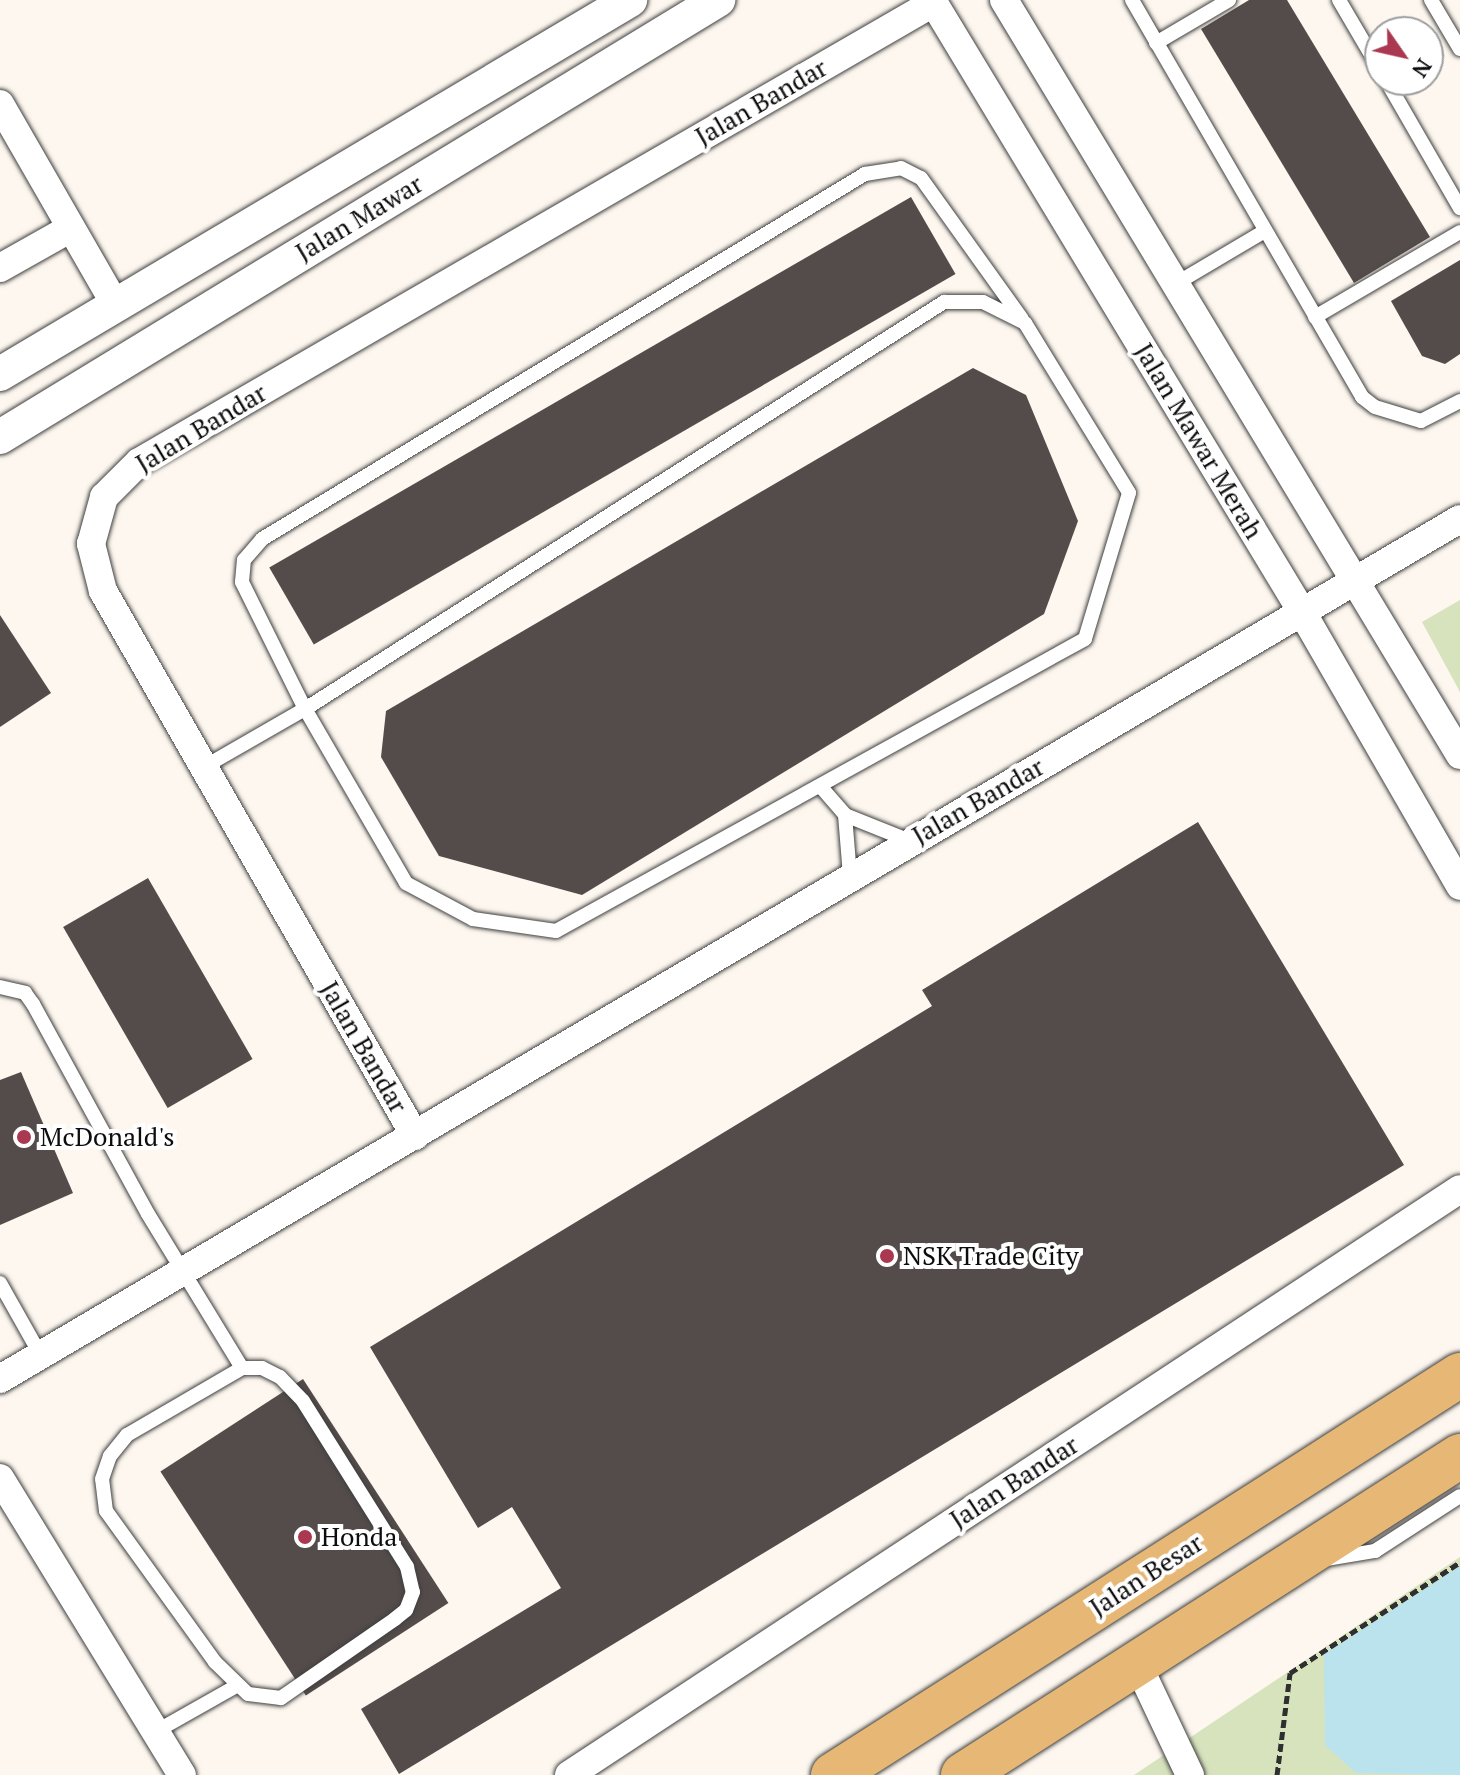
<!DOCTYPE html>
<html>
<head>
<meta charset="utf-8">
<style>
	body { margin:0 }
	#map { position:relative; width:1460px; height:1775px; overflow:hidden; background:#fdf7ef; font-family:"PT Serif",serif }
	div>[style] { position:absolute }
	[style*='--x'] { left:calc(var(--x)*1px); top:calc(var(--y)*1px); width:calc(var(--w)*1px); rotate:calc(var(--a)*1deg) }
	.green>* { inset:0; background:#d7e3bd }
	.water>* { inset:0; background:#bae3ed }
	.building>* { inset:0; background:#544c4a; transform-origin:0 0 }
	.path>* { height:5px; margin-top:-2.5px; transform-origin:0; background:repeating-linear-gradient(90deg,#2f2f2f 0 8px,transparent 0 12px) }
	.roads { filter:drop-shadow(0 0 2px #404040) drop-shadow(0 0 2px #404040) }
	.service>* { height:14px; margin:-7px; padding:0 7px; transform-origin:7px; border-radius:7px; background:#fff }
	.minor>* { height:28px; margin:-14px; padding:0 14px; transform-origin:14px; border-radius:14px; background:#fff }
	.tertiary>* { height:34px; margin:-17px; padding:0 17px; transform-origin:17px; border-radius:17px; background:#fff }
	.primary>* { height:44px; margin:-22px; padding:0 22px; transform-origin:22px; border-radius:22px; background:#e6b775 }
	.dots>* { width:22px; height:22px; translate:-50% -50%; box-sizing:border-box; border:4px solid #fff; border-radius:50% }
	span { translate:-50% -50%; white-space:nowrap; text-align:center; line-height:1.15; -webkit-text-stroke:8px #fff; paint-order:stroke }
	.street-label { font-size:26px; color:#0d0d0d }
	.poi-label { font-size:26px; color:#0d0d0d }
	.left { translate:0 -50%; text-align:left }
	.north { position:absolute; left:1364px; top:16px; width:80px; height:80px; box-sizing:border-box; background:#fff; border:2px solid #9e9e9e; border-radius:50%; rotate:124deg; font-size:22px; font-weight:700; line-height:32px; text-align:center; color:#0d0d0d }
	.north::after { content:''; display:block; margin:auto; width:28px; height:36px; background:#aa3850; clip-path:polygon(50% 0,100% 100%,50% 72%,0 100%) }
</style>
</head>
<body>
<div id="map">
	<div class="green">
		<div style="clip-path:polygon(1460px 600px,1460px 692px,1422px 622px)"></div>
		<div style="clip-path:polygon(1460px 1557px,1460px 1775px,1134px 1775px)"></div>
	</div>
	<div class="water">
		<div style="clip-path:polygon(1460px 1566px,1460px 1775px,1356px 1773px,1325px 1745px,1324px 1654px)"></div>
	</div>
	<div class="building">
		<div style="clip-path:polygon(1249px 0,1287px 0,1430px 237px,1354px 283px,1201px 29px)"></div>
		<div style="left:911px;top:197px;width:89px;height:741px;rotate:60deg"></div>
		<div style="clip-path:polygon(1460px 260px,1460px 354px,1445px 364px,1422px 356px,1391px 301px)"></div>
		<div style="clip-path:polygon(973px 368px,1026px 395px,1078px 521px,1044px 614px,582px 895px,439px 856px,381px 757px,386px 711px)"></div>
		<div style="clip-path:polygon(0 615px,51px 693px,0 727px)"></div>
		<div style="clip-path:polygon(1198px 822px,1404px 1165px,399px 1774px,361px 1709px,561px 1588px,512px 1507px,478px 1528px,370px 1347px,932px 1006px,922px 990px)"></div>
		<div style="left:148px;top:878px;width:209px;height:98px;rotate:60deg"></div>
		<div style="clip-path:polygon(21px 1072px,73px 1193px,0 1225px,0 1080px)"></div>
		<div style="left:303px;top:1379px;width:267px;height:170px;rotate:57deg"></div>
	</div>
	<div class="path">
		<div style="--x:1277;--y:1775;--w:103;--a:-82.7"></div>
		<div style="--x:1290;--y:1673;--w:203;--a:-33.1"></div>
	</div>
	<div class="roads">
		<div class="service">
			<div style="--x:1132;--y:0;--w:459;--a:59.9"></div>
			<div style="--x:1362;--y:397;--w:16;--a:38"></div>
			<div style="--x:1375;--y:407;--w:48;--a:16.9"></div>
			<div style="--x:1421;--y:421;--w:44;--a:-27.1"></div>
			<div style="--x:1339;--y:0;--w:81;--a:59.6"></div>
			<div style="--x:1431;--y:0;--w:57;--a:59.4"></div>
			<div style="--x:1156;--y:43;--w:85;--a:-30.5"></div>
			<div style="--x:1386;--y:80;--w:148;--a:60"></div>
			<div style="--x:1177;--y:283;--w:102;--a:-30.6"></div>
			<div style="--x:944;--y:302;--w:39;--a:0"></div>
			<div style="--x:983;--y:302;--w:47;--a:26.6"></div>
			<div style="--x:1025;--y:323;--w:199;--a:58.5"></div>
			<div style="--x:1129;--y:493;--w:152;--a:106.8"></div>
			<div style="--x:1085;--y:639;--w:604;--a:151.1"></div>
			<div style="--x:556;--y:931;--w:84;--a:-171.8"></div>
			<div style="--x:473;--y:919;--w:76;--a:-151.8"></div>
			<div style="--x:406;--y:883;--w:201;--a:-120.1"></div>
			<div style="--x:305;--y:709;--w:758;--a:-32.49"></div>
			<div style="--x:1315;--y:317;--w:168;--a:-30.4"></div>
			<div style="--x:204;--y:767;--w:116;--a:-29.9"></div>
			<div style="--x:305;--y:709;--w:142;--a:-116.4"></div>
			<div style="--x:242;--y:582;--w:22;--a:-85"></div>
			<div style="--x:244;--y:560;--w:28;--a:-49"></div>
			<div style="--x:262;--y:539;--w:705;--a:-31.19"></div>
			<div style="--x:865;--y:174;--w:36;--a:-9"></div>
			<div style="--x:901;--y:168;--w:22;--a:27"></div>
			<div style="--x:921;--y:178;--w:173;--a:54.4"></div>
			<div style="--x:821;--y:787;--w:37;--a:49"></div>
			<div style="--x:845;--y:815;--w:70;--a:21.8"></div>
			<div style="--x:845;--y:815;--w:61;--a:85.3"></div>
			<div style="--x:0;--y:987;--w:26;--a:13"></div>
			<div style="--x:25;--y:993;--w:14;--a:54"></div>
			<div style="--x:33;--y:1004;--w:239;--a:61.3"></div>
			<div style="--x:148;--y:1214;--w:180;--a:58.6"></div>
			<div style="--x:0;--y:1283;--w:81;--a:60.6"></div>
			<div style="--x:242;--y:1368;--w:20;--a:0"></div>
			<div style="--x:262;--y:1368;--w:20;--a:27"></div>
			<div style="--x:280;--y:1377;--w:33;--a:46"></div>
			<div style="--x:303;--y:1401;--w:196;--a:57.9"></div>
			<div style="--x:407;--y:1567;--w:26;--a:77"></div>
			<div style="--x:413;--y:1592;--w:19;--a:111"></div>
			<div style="--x:406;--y:1610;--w:14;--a:141"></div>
			<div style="--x:395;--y:1619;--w:139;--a:145.3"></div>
			<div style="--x:281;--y:1698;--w:33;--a:-173"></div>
			<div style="--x:248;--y:1694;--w:46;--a:-135.9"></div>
			<div style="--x:215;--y:1662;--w:186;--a:-125.8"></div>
			<div style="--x:106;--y:1511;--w:32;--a:-97"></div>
			<div style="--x:102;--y:1479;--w:24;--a:-71"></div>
			<div style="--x:110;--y:1456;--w:27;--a:-51"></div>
			<div style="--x:127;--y:1435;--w:133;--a:-30.2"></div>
			<div style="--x:1326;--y:1559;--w:50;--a:-9.3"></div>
			<div style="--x:1375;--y:1551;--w:101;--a:-32.9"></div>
			<div style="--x:155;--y:1732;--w:95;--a:-29.5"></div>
		</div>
		<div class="minor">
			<div style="--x:932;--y:0;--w:715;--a:58.84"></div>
			<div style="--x:1302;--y:612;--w:316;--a:60"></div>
			<div style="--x:1004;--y:0;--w:882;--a:58.87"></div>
			<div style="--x:0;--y:104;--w:233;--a:60.1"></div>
			<div style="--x:0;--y:268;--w:81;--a:-29.4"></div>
			<div style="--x:415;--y:1136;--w:628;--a:-119.79"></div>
			<div style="--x:103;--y:591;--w:49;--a:-104.3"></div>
			<div style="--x:91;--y:544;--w:49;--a:-74.5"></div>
			<div style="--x:104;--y:497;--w:49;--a:-45"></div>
			<div style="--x:139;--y:462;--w:917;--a:-30.03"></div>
			<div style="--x:0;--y:1379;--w:1694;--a:-30.5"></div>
			<div style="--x:0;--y:1478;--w:348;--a:58.5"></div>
			<div style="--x:1137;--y:1663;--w:124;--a:64.7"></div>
			<div style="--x:569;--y:1775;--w:1066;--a:-33.33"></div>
		</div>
		<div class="tertiary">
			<div style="--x:0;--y:374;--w:733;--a:-30.7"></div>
			<div style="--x:0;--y:437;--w:841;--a:-31.33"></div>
		</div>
		<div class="primary">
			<div style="--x:833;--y:1775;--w:744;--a:-32.54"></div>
			<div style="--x:963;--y:1775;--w:591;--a:-32.69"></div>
		</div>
	</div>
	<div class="dots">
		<div style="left:24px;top:1137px;background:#aa3850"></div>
		<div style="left:887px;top:1256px;background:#aa3850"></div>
		<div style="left:305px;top:1537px;background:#aa3850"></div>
	</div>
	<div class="street-label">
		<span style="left:761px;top:102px;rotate:-30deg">Jalan Bandar</span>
		<span style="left:359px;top:218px;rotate:-31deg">Jalan Mawar</span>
		<span style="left:201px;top:428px;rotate:-31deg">Jalan Bandar</span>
		<span style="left:1199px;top:441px;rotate:59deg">Jalan Mawar Merah</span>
		<span style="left:978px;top:801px;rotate:-30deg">Jalan Bandar</span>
		<span style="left:364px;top:1047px;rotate:60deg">Jalan Bandar</span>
		<span style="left:1014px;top:1482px;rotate:-33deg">Jalan Bandar</span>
		<span style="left:1146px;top:1575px;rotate:-33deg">Jalan Besar</span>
	</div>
	<div class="poi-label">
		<span class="left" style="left:40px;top:1137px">McDonald's</span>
		<span class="left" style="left:903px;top:1256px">NSK Trade City</span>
		<span class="left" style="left:321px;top:1537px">Honda</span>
	</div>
	<div class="north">N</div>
</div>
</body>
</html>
